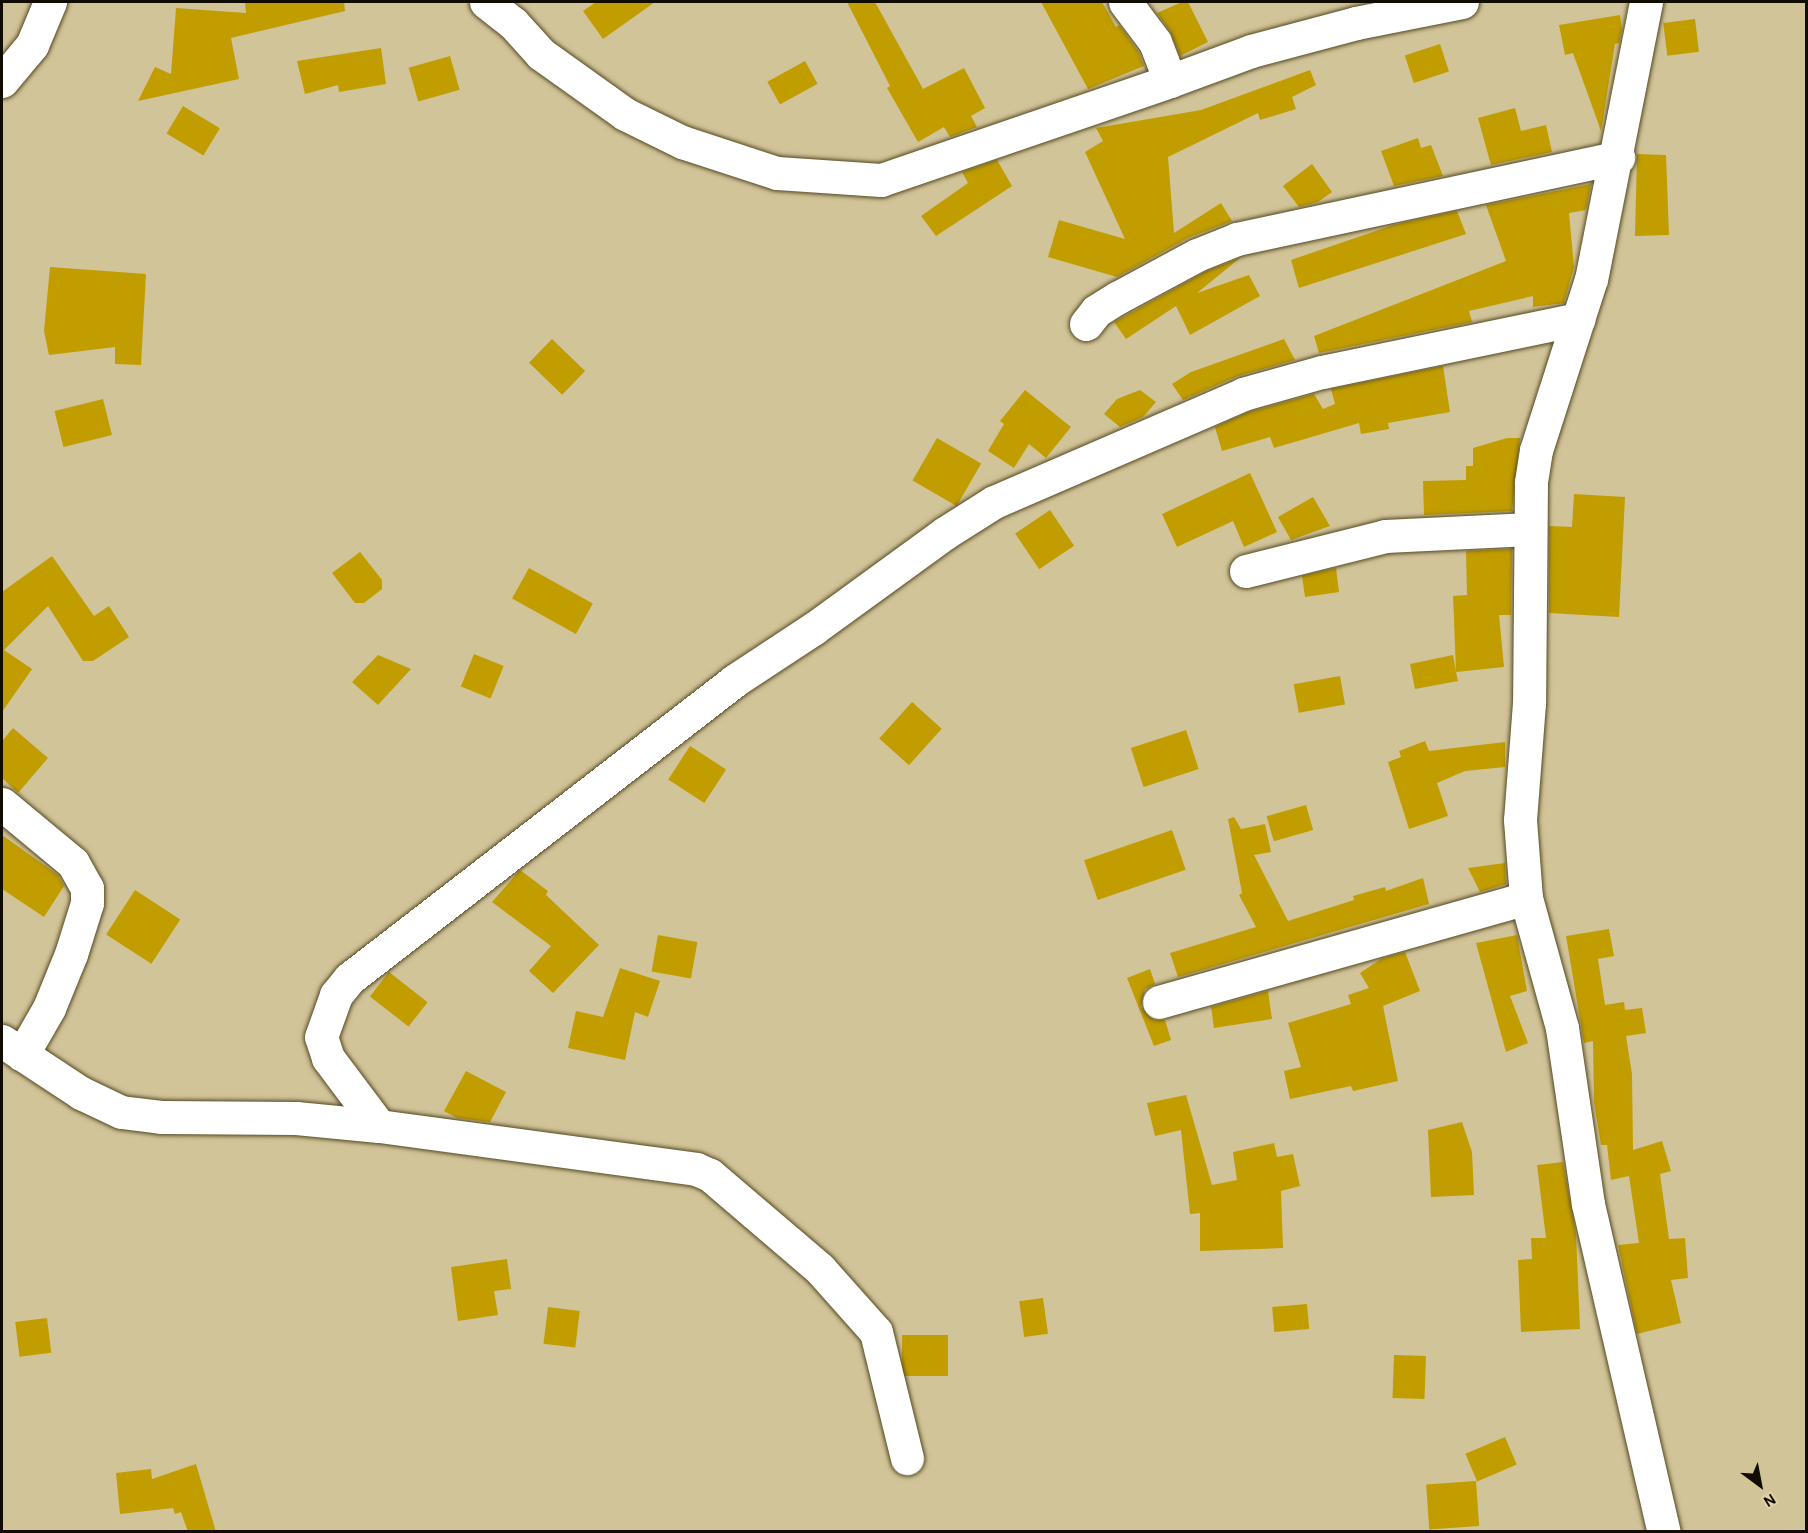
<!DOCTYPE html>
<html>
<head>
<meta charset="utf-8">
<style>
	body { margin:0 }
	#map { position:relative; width:1808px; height:1533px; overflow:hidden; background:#d2c499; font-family:Karla,sans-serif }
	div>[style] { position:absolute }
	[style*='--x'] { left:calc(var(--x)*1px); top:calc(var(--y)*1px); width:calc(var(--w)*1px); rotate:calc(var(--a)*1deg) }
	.building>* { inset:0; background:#c19d00; transform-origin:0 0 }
	.roads { filter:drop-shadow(0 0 2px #554921) drop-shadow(0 0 2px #554921) }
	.minor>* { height:33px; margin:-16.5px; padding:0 16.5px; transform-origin:16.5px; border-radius:16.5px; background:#fff }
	span { translate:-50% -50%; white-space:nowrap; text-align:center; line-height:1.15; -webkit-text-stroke:6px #dfd1a6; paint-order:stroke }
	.frame { position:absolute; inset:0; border:3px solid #110c01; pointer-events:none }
	.north { position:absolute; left:1730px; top:1455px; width:60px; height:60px; -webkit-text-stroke:4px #dfd1a6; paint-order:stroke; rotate:148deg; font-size:16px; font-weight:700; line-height:24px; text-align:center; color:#110c01 }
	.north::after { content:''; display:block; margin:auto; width:21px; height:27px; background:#110c01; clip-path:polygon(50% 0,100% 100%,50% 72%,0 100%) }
</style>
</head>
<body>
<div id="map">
	<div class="building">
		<div style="clip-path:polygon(245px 2px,344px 2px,345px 11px,231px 38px,239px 79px,138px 101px,155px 67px,171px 74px,176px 8px,246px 13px)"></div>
		<div style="clip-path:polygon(596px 2px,655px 2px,603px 39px,583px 11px)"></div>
		<div style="clip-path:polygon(847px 2px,875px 2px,923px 89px,964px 68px,985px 108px,971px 116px,977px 127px,950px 137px,944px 127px,918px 142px,887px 88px,890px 86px)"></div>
		<div style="clip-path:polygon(1041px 2px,1102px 2px,1116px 27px,1119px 25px,1138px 51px,1144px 66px,1088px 89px)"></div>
		<div style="clip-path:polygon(1182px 2px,1188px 2px,1208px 42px,1180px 56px,1170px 31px,1157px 13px)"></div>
		<div style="clip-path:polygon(1620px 15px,1622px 29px,1619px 43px,1615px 44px,1601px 131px,1573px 53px,1565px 55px,1559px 25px)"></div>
		<div style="left:1695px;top:19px;width:33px;height:32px;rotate:83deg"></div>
		<div style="left:1440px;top:44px;width:29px;height:37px;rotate:72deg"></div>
		<div style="clip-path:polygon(381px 48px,386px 84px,339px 92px,338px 85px,305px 94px,297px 61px)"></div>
		<div style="left:450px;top:56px;width:35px;height:43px;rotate:74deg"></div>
		<div style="left:805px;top:61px;width:26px;height:43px;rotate:61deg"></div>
		<div style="clip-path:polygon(1310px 70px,1316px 85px,1292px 97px,1296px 109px,1260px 120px,1258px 113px,1168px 157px,1174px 233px,1221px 203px,1232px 221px,1188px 238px,1117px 277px,1048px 257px,1059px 220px,1125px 239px,1085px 152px,1103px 141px,1096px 128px,1201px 110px)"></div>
		<div style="left:183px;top:106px;width:43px;height:32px;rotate:31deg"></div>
		<div style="clip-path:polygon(1515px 108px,1521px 131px,1546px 125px,1552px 152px,1491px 165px,1478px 118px)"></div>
		<div style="clip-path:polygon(1418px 138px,1421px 148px,1431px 145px,1443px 176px,1394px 186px,1381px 151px)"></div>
		<div style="clip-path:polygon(1637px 154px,1666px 155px,1669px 235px,1635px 236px)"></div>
		<div style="clip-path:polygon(997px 160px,1012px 186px,936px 236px,921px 216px,968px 183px,962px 172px)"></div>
		<div style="clip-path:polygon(1312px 164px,1332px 192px,1318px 202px,1299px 207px,1283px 186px)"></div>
		<div style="clip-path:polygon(1591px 184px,1586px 210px,1569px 213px,1574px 267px,1564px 303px,1533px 307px,1533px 296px,1469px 311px,1472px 322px,1319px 353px,1314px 336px,1506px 261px,1486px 205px)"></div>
		<div style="clip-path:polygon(1457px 211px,1466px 234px,1299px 288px,1291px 260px,1393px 225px)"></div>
		<div style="clip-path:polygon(1240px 258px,1197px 293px,1249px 275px,1260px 296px,1190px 335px,1176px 306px,1126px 339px,1114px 322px,1205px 272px)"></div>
		<div style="clip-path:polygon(50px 267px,146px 274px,141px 365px,115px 364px,115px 347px,49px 355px,44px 331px)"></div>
		<div style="left:552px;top:339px;width:46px;height:33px;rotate:44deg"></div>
		<div style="clip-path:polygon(1284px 339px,1295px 360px,1238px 376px,1183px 400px,1172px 384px,1191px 372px)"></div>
		<div style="clip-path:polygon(1443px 366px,1450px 412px,1388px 423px,1389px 429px,1361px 434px,1359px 423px,1274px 448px,1270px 437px,1222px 451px,1215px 427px,1249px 412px,1314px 394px,1323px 409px,1335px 404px,1331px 389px)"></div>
		<div style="clip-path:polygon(1025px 390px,1071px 427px,1046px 458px,1029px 444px,1014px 468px,988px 451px,1004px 424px,1000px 421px)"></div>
		<div style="clip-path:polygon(1140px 390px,1156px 402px,1143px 417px,1120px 427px,1104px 414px,1117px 399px)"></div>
		<div style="left:103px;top:399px;width:37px;height:50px;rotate:76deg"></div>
		<div style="left:937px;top:438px;width:51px;height:49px;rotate:30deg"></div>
		<div style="clip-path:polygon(1507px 438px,1520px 438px,1512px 511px,1424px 515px,1423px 481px,1466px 480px,1466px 466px,1473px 466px,1473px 448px)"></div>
		<div style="clip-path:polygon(1250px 473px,1277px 532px,1244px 547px,1233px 521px,1177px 547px,1162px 514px)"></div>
		<div style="clip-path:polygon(1574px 494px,1625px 497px,1619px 617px,1549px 613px,1549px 526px,1572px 527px)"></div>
		<div style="clip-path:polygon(1313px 497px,1330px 526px,1291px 540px,1278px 517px)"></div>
		<div style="left:1050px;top:510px;width:43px;height:42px;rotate:56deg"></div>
		<div style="clip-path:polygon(1512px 549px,1511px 615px,1499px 615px,1504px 667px,1456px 672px,1458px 681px,1415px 689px,1410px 664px,1453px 655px,1456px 671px,1453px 596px,1467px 595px,1466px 551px)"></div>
		<div style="clip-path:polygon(360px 552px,382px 580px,382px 589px,364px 603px,355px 603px,332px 573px)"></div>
		<div style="clip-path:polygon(52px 556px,94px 616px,109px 606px,129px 637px,93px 661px,83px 661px,48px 606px,4px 650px,32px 669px,2px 712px,2px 592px)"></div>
		<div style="left:529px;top:568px;width:73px;height:35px;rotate:29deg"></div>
		<div style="clip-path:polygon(1336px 568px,1339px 592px,1305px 597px,1302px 576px)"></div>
		<div style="left:474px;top:654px;width:32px;height:35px;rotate:22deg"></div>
		<div style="clip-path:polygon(378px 655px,411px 669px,378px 705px,352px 682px)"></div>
		<div style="left:1340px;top:676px;width:29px;height:47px;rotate:80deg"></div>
		<div style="left:912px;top:702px;width:40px;height:49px;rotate:42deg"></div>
		<div style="clip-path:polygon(13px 728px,48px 758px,18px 793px,2px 778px,2px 741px)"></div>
		<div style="left:1186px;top:730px;width:41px;height:58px;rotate:72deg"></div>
		<div style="clip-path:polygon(1425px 741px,1429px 751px,1505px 742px,1505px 767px,1465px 771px,1437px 783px,1448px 816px,1409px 829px,1388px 762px,1401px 757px,1399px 751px)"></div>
		<div style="left:690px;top:746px;width:43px;height:40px;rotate:33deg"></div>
		<div style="left:1306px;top:805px;width:26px;height:41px;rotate:74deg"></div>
		<div style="clip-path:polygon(1234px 817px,1241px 829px,1265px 824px,1271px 852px,1254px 855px,1288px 921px,1354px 900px,1353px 896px,1385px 887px,1386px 891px,1423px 878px,1429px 904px,1178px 977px,1170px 953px,1256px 927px,1239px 895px,1242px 893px,1228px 819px)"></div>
		<div style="left:1172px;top:830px;width:42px;height:93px;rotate:71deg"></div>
		<div style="clip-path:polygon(2px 835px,58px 875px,64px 886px,44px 917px,2px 889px)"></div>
		<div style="clip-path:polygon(1505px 863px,1506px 884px,1480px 892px,1468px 868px)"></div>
		<div style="clip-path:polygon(520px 870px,548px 891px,546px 895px,599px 945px,553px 993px,529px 971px,551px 946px,492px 902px)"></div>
		<div style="left:135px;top:890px;width:54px;height:53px;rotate:33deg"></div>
		<div style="clip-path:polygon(1609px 929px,1614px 956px,1598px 959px,1605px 1005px,1624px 1002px,1625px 1010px,1642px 1008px,1646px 1033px,1626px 1036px,1632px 1074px,1633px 1150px,1662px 1141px,1671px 1171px,1660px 1174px,1669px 1239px,1685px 1238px,1688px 1278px,1671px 1280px,1681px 1323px,1637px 1334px,1618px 1245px,1639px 1243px,1629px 1176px,1611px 1180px,1607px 1145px,1601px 1145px,1594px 1102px,1593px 1041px,1584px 1043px,1566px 936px)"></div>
		<div style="left:658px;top:935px;width:40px;height:37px;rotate:10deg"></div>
		<div style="clip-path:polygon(1517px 935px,1527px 991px,1510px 996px,1528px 1043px,1506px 1052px,1476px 943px)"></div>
		<div style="clip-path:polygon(1405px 952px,1420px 991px,1383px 1006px,1398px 1081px,1353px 1091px,1351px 1086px,1290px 1099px,1284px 1071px,1301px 1067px,1288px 1023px,1351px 1004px,1348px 995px,1369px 988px,1360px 973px,1381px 959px)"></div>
		<div style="clip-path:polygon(620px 968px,660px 981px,648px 1017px,635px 1012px,625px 1060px,568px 1048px,576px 1011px,603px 1017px)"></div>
		<div style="clip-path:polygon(1150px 969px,1155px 984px,1145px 989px,1141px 1007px,1154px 1020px,1165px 1020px,1171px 1040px,1154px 1046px,1127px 978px)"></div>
		<div style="left:389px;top:972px;width:49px;height:31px;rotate:38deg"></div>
		<div style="clip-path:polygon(1268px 991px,1272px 1019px,1214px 1028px,1211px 1007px)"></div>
		<div style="clip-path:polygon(466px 1071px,506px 1092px,490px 1122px,457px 1118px,444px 1111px)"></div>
		<div style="clip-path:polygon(1186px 1095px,1212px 1185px,1237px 1180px,1233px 1152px,1274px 1143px,1277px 1157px,1293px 1154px,1300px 1186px,1281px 1191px,1283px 1248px,1200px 1251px,1200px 1213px,1190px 1214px,1181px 1130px,1155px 1136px,1147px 1103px)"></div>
		<div style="clip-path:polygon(1462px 1122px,1472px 1152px,1474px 1195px,1431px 1197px,1428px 1130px)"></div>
		<div style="clip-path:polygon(1563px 1162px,1576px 1234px,1580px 1329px,1521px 1332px,1518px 1260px,1532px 1259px,1531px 1238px,1546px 1238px,1537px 1165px)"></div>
		<div style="clip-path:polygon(507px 1259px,511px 1289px,494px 1291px,498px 1315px,458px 1321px,451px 1267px)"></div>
		<div style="left:1043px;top:1298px;width:36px;height:24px;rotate:82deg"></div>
		<div style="left:1307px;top:1304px;width:25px;height:35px;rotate:85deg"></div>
		<div style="left:548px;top:1307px;width:32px;height:37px;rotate:7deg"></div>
		<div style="left:47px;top:1318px;width:35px;height:32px;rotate:83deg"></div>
		<div style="left:902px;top:1335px;width:46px;height:41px"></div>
		<div style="left:1394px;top:1355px;width:32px;height:43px;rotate:2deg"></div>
		<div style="left:1505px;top:1437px;width:30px;height:43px;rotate:67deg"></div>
		<div style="clip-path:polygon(196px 1464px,216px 1532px,188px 1532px,181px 1512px,175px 1514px,173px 1508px,120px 1514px,116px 1473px,151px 1469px,152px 1479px)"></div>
		<div style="left:1476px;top:1481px;width:45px;height:50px;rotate:86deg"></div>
	</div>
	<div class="roads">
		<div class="minor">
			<div style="--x:486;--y:2;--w:34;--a:38"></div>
			<div style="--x:513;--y:23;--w:42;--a:47.9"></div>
			<div style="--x:541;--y:54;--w:103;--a:35.5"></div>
			<div style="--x:625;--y:114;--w:64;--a:26.2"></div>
			<div style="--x:682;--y:142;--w:100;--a:18.1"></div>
			<div style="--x:777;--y:173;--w:104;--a:3.9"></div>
			<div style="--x:881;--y:180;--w:305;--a:-18.9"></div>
			<div style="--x:1125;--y:2;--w:50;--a:53.1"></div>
			<div style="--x:1155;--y:42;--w:42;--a:69"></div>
			<div style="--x:1170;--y:81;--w:86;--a:-20.3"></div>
			<div style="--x:1251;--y:51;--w:109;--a:-14.9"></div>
			<div style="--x:1356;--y:23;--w:108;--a:-11.2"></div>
			<div style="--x:1646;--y:2;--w:282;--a:101.2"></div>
			<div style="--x:1591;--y:279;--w:180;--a:107.8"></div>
			<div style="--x:1536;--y:450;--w:33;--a:99"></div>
			<div style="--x:1531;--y:483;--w:220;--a:90.5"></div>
			<div style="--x:1529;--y:703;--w:117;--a:94.4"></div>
			<div style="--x:1520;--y:820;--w:78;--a:85.6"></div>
			<div style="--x:1526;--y:898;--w:135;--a:74.5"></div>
			<div style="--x:1562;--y:1028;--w:178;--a:81.6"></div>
			<div style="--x:1588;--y:1204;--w:337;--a:77"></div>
			<div style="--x:2;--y:81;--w:47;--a:-50.2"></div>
			<div style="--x:32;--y:45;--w:47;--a:-67.3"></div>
			<div style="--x:1086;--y:324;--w:16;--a:-52"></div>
			<div style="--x:1096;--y:311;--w:25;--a:-32"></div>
			<div style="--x:1117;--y:298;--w:91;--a:-28.3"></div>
			<div style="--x:1197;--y:255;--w:43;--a:-21.8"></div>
			<div style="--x:1237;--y:239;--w:390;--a:-12.1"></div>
			<div style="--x:1246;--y:571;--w:143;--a:-14.1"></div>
			<div style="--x:1385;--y:536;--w:145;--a:-2.8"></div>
			<div style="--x:2;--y:804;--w:92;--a:39.7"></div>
			<div style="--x:73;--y:863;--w:29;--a:61"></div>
			<div style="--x:87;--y:888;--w:15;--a:90"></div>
			<div style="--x:87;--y:903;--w:53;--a:107.4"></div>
			<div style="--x:71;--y:954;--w:58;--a:112.2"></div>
			<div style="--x:49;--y:1008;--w:54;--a:119.9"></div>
			<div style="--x:1159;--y:1002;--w:381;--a:-15.8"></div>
			<div style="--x:2;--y:1041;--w:95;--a:33.4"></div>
			<div style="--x:81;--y:1093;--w:44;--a:25.4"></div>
			<div style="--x:121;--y:1112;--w:40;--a:7.1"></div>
			<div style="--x:161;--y:1117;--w:135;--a:0.4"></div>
			<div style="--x:296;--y:1118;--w:83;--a:5.5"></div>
			<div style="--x:379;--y:1126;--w:320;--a:7.7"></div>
			<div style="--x:696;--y:1169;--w:15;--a:23"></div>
			<div style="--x:710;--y:1175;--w:145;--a:40.5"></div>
			<div style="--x:820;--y:1269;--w:84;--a:48.4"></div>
			<div style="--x:876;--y:1332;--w:130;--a:76.2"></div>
			<div style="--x:379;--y:1126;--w:85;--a:-126.9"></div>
			<div style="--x:328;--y:1058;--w:22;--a:-108"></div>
			<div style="--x:321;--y:1037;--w:45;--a:-70.3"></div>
			<div style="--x:336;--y:995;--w:22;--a:-51"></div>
			<div style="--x:350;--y:978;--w:485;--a:-37.7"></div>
			<div style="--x:734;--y:681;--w:95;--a:-33.4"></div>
			<div style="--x:813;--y:629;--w:163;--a:-36"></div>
			<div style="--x:945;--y:533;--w:58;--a:-32.3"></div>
			<div style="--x:994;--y:502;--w:271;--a:-23.4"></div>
			<div style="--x:1243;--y:394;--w:82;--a:-15.6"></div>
			<div style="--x:1322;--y:372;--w:262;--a:-11.7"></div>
		</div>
	</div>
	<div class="frame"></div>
	<div class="north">N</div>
</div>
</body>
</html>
